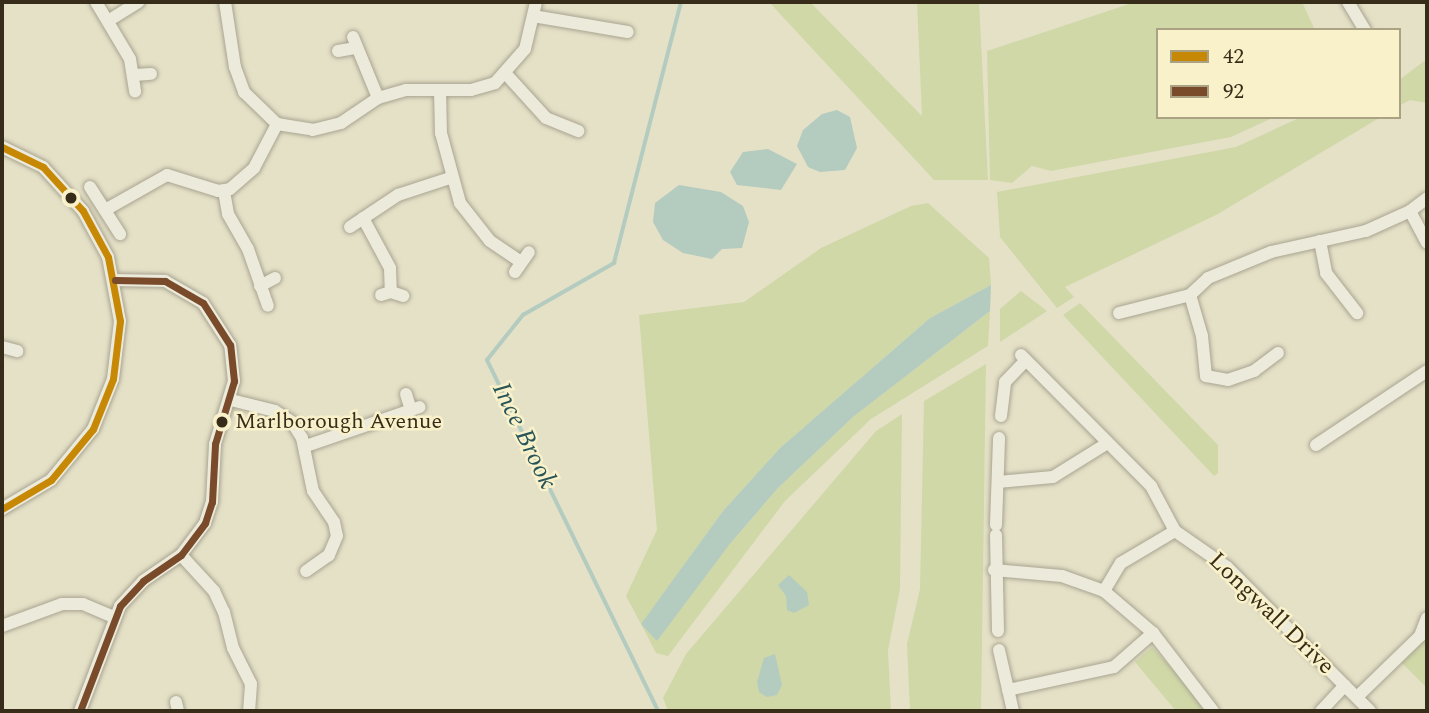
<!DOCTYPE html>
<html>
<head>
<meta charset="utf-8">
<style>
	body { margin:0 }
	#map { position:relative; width:1429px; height:713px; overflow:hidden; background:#e5e1c7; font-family:Spectral,serif }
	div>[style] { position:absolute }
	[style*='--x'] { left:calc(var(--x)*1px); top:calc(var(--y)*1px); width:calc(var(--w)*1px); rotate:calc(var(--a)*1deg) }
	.green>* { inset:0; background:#d0d8a8 }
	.water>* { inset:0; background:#b4cbbf }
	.stream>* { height:3.5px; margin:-1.75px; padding:0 1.75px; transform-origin:1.75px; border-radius:1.75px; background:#b4cbbf }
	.roads { filter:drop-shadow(0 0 2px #a9a491) drop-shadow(0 0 2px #a9a491) }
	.minor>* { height:12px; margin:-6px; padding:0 6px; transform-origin:6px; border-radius:6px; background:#eceada }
	.bus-1>* { height:7px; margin:-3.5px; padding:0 3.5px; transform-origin:3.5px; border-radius:3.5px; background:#c78806 }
	.bus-2>* { height:7px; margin:-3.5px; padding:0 3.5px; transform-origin:3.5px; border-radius:3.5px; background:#7a4b2a }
	.dots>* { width:19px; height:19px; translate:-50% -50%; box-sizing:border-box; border:4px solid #f9f1ca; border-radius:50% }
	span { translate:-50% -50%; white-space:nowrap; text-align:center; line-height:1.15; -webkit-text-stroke:5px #f9f1ca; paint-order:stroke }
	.bus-label { font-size:22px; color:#372c19 }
	.left { translate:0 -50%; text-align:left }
	.street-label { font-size:24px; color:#372c19 }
	.water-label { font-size:26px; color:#275559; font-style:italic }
	.frame { position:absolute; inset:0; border:4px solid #372c19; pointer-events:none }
	.legend { position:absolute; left:1156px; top:28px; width:245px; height:91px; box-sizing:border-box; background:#f9f1ca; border:2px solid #aba283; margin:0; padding:9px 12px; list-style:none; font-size:21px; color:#372c19 }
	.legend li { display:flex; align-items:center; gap:14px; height:35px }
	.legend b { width:35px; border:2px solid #aba283 }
</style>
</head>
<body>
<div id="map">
	<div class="green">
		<div style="clip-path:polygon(769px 2px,810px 2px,922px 116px,917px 2px,979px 2px,988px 180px,934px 180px)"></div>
		<div style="clip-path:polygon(1135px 2px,1302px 2px,1315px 30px,1158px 30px,1158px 117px,1275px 117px,1231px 137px,1051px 171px,1032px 166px,1012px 183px,990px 180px,987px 51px)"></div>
		<div style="clip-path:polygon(1427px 59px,1427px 103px,1410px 100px,1399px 106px,1399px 80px)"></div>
		<div style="clip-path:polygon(1301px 117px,1381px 117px,1216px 215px,1065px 287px,1074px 297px,1057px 308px,1000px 237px,997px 192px,1236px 147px)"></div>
		<div style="clip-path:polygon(928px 203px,989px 258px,991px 285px,930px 318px,780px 448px,723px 511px,641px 625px,729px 545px,778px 488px,853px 417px,990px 311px,988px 346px,871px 419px,785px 501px,668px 656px,656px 653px,641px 624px,626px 596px,657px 530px,639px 315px,744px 302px,821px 248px,911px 206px)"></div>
		<div style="clip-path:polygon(1021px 291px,1047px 311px,1000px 342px,1000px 309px)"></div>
		<div style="clip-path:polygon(1080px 303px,1218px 445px,1218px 473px,1214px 476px,1063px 315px)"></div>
		<div style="clip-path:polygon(986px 364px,981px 711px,910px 711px,907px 644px,920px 589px,924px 401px)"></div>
		<div style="clip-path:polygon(902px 414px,900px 589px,888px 650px,891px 711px,668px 711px,663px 698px,686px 654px,876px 431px)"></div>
		<div style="clip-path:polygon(1427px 635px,1427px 688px,1398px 659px,1420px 636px)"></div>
		<div style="clip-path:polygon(1152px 647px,1185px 683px,1204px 711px,1176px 711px,1135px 662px)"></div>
	</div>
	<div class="water">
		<div style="clip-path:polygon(837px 110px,850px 117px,857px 148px,845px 170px,820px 172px,808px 167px,797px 146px,803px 130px,822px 114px)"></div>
		<div style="clip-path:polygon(768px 149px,797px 164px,781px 190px,737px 185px,730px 172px,743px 152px)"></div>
		<div style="clip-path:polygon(679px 185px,721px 192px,743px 206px,749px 222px,742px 248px,722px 249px,712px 259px,683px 253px,663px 240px,653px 222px,655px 203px)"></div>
		<div style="clip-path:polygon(991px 285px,990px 311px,853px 417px,778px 488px,729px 545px,657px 641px,641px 624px,723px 511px,780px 448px,930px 318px)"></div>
		<div style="clip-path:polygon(789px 575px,807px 592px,809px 605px,794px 613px,787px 610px,786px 596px,778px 585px)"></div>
		<div style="clip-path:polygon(775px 654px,782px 685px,777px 695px,767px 697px,759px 692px,757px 682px,764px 658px)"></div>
	</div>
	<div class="stream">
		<div style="--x:658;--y:711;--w:390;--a:-116"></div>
		<div style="--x:487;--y:360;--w:58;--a:-51.3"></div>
		<div style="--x:523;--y:315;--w:105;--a:-29.7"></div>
		<div style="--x:614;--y:263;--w:269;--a:-75.6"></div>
	</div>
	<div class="roads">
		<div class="minor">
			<div style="--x:96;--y:2;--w:66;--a:59.2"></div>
			<div style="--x:130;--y:59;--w:33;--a:81"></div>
			<div style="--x:225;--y:2;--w:66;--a:81.3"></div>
			<div style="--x:235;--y:67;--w:27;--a:70"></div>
			<div style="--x:244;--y:92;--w:46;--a:44.1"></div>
			<div style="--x:277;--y:124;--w:36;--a:9"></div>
			<div style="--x:313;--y:130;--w:29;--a:-14"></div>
			<div style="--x:341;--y:123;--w:45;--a:-34"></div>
			<div style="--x:378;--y:98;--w:29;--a:-16"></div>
			<div style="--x:406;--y:90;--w:65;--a:0"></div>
			<div style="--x:471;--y:90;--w:25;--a:-16"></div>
			<div style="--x:495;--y:83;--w:45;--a:-48.6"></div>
			<div style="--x:525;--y:49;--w:48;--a:-76.8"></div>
			<div style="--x:1348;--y:2;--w:33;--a:59"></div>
			<div style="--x:533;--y:16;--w:96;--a:9.6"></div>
			<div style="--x:108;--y:21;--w:36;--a:-32"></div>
			<div style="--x:353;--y:37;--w:66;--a:67.7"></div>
			<div style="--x:338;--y:51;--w:17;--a:-10"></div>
			<div style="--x:506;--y:74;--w:59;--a:47.7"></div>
			<div style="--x:546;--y:118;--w:35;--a:22"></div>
			<div style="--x:135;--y:75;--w:16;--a:-4"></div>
			<div style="--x:440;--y:90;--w:43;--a:88.7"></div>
			<div style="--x:441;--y:133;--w:73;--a:74.8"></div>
			<div style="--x:460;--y:203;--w:48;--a:51.7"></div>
			<div style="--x:490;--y:241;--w:37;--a:34"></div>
			<div style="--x:2;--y:147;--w:46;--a:26"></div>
			<div style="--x:43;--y:167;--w:59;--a:47.7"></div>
			<div style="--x:83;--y:211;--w:52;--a:61.5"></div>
			<div style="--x:108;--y:257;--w:65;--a:79.4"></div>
			<div style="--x:120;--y:321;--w:58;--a:96.9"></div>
			<div style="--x:113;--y:379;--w:54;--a:111.8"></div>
			<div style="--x:93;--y:429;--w:66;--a:129.5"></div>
			<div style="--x:51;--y:480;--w:57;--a:149.4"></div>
			<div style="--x:90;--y:187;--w:56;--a:57.4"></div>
			<div style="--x:224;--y:191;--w:23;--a:80"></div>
			<div style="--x:228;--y:214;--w:40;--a:60.3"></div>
			<div style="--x:248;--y:249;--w:60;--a:70.7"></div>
			<div style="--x:105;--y:210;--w:71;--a:-29.4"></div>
			<div style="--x:167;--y:175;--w:53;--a:17.4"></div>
			<div style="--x:218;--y:191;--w:12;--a:-9"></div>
			<div style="--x:230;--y:189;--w:32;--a:-41"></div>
			<div style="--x:254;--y:168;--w:50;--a:-62.4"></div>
			<div style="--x:1410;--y:211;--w:36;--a:62"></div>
			<div style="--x:363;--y:218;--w:57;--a:61.6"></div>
			<div style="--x:390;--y:268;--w:24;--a:88"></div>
			<div style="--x:350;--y:227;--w:58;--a:-33.7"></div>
			<div style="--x:398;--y:195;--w:55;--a:-18.1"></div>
			<div style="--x:1320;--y:241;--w:33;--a:79"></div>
			<div style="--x:1326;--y:273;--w:51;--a:52.2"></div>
			<div style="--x:515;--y:272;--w:24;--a:-55"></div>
			<div style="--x:260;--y:286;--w:17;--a:-28"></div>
			<div style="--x:381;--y:295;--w:10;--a:-17"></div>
			<div style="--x:391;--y:292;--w:13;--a:18"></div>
			<div style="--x:1190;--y:295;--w:43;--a:73.7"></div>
			<div style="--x:1202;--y:336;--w:40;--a:84.3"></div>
			<div style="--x:1206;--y:376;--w:22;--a:10"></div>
			<div style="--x:1228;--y:380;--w:28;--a:-19"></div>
			<div style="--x:1254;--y:371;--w:30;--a:-37"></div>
			<div style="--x:1119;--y:313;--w:73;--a:-14.2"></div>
			<div style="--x:1190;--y:295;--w:25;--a:-43"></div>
			<div style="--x:1208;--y:278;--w:68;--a:-22.4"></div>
			<div style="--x:1271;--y:252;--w:97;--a:-12.5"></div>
			<div style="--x:1366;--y:231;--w:48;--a:-24.4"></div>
			<div style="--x:1410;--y:211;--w:21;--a:-37"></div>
			<div style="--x:2;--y:347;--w:16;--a:15"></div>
			<div style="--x:1021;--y:355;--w:185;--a:45.2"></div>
			<div style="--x:1151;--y:486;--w:51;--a:61.9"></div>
			<div style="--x:406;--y:394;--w:17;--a:73"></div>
			<div style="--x:231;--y:400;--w:45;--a:14"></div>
			<div style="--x:275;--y:411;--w:20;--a:33"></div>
			<div style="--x:292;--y:422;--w:19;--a:58"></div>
			<div style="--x:302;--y:438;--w:54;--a:78.3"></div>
			<div style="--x:313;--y:491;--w:37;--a:56"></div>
			<div style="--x:334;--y:522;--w:14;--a:78"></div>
			<div style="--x:337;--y:536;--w:21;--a:113"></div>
			<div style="--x:329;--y:555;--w:28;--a:145"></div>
			<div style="--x:1001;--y:416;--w:34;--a:-83"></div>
			<div style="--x:1005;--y:382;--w:30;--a:-46"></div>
			<div style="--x:1316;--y:445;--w:133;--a:-33.7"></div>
			<div style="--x:306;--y:446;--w:120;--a:-18.9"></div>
			<div style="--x:998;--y:482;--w:55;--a:-5.2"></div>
			<div style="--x:1053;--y:477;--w:62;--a:-31.9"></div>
			<div style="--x:996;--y:525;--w:87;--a:-88"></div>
			<div style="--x:996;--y:535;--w:96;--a:88.8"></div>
			<div style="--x:181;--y:555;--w:49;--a:47.5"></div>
			<div style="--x:214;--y:591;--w:23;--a:65"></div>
			<div style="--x:224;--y:612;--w:37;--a:76"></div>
			<div style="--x:233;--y:648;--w:40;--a:63.4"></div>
			<div style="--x:251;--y:684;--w:27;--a:94"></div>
			<div style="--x:994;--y:570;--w:68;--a:5"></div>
			<div style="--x:1062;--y:576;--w:45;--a:19.7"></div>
			<div style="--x:1104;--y:591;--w:65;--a:40.6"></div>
			<div style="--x:1153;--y:633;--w:98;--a:52.4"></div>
			<div style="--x:1104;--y:591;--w:33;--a:-59"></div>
			<div style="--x:1121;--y:563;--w:63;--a:-30.7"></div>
			<div style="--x:1175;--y:531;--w:63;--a:34.7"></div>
			<div style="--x:1227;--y:567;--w:203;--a:45.2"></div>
			<div style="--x:2;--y:626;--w:64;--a:-20.1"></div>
			<div style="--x:62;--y:604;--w:21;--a:0"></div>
			<div style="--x:83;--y:604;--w:33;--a:23"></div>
			<div style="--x:999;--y:650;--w:63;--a:77.1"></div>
			<div style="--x:1008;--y:690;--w:108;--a:-12.2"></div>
			<div style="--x:1114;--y:667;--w:52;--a:-41.1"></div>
			<div style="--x:1357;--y:697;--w:88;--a:-44.1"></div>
			<div style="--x:1420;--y:636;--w:19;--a:-69"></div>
			<div style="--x:176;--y:702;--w:9;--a:77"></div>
			<div style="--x:80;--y:711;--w:112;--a:-69.1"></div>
			<div style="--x:120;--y:606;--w:34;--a:-47"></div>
			<div style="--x:143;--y:581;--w:46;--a:-34.4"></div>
			<div style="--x:181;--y:555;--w:40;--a:-53"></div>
			<div style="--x:205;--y:523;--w:22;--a:-72"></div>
			<div style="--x:212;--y:502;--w:58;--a:-87"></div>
			<div style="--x:215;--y:444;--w:66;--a:-73.2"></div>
			<div style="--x:234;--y:381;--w:36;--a:-96"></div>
			<div style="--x:230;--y:345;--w:50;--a:-122.7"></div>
			<div style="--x:203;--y:303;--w:44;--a:-149.9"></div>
			<div style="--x:165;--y:281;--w:50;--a:-178.9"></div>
			<div style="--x:1321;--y:711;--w:35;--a:-47"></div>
		</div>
	</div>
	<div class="bus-1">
		<div style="--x:2;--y:147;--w:46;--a:26"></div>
		<div style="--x:43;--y:167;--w:59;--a:47.7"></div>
		<div style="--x:83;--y:211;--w:52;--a:61.5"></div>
		<div style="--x:108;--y:257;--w:65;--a:79.4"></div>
		<div style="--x:120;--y:321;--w:58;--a:96.9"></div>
		<div style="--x:113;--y:379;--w:54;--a:111.8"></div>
		<div style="--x:93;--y:429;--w:66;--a:129.5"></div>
		<div style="--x:51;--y:480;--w:57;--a:149.4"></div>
	</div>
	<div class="bus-2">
		<div style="--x:80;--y:711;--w:112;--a:-69.1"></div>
		<div style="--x:120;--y:606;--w:34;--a:-47"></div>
		<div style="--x:143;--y:581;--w:46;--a:-34.4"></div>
		<div style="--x:181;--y:555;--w:40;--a:-53"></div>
		<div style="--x:205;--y:523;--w:22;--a:-72"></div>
		<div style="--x:212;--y:502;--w:58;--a:-87"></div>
		<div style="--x:215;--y:444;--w:66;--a:-73.2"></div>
		<div style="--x:234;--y:381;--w:36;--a:-96"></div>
		<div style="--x:230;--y:345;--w:50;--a:-122.7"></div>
		<div style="--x:203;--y:303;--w:44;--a:-149.9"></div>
		<div style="--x:165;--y:281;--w:50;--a:-178.9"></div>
	</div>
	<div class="dots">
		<div style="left:71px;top:198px;background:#372c19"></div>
		<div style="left:222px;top:422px;background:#372c19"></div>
	</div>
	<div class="bus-label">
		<span class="left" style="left:235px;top:422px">Marlborough Avenue</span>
	</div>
	<div class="street-label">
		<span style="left:1271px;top:614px;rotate:44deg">Longwall Drive</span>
	</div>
	<div class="water-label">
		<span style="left:524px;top:436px;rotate:64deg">Ince Brook</span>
	</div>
	<div class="frame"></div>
	<ul class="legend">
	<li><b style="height:9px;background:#c78806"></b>42</li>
	<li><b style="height:9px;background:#7a4b2a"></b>92</li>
	</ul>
</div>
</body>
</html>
